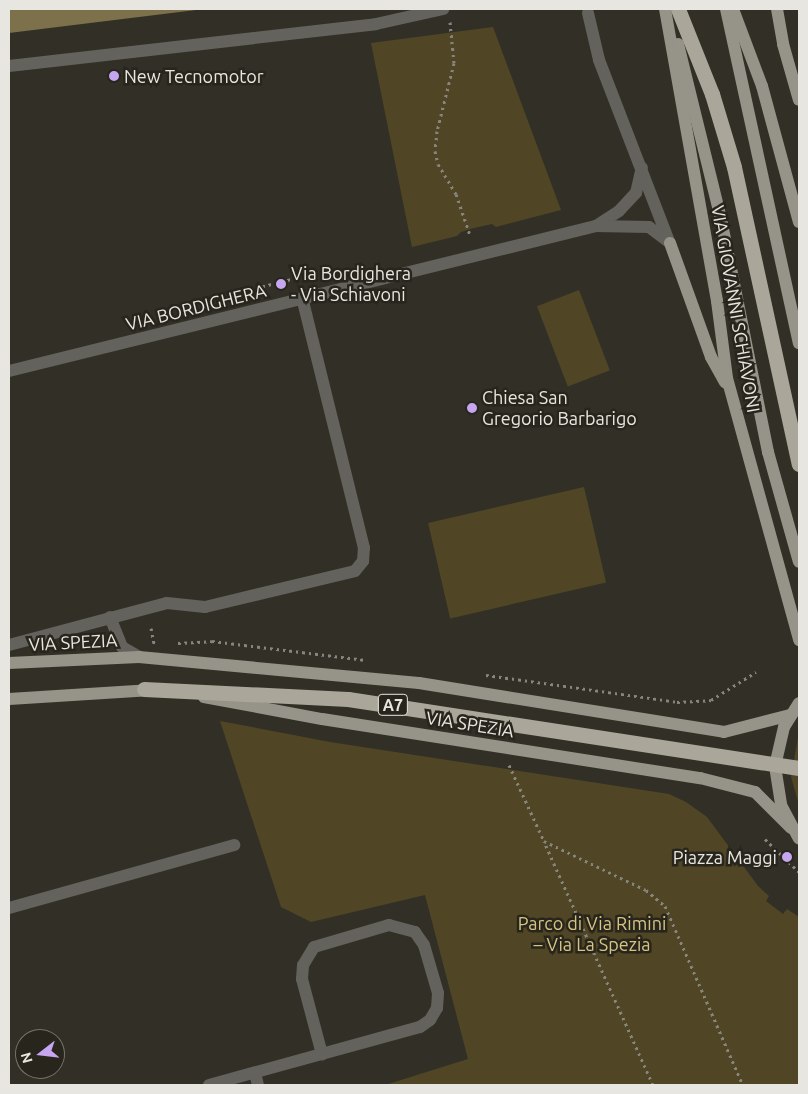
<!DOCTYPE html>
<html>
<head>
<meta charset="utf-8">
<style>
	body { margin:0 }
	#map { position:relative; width:808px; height:1094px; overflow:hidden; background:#323026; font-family:Ubuntu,sans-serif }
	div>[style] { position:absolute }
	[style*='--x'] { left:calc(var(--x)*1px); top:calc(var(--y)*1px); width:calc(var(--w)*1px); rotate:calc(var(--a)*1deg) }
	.green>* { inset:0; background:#504626; transform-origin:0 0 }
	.water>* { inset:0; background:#7c714b }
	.path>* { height:3px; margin-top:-1.5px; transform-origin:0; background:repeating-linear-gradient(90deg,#87857d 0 2.5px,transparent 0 6.5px) }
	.minor>* { height:12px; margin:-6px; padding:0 6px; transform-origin:6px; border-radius:6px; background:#63625d }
	.major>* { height:12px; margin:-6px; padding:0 6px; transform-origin:6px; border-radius:6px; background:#969389 }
	.highway>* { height:15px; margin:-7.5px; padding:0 7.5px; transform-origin:7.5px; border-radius:7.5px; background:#aaa69a }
	.dots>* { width:14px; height:14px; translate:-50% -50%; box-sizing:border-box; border:2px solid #28261c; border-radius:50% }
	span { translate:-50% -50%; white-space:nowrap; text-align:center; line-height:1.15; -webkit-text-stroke:5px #28261c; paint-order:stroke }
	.shield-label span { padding:1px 4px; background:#28261c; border:1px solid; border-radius:4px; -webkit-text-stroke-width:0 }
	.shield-label { font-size:16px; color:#e8e6e0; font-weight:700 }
	.poi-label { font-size:18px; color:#e8e6e0 }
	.left { translate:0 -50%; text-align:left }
	.right { translate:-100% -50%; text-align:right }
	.street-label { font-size:18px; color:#e8e6e0 }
	.park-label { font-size:18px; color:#d7c483 }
	.frame { position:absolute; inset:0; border:10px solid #e8e6e0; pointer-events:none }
	.north { position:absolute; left:15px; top:1029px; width:50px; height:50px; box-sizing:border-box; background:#28261c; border:1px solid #75736a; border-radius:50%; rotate:254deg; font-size:14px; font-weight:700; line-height:20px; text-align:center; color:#e8e6e0 }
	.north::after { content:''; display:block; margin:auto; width:18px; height:22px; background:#c6a6f0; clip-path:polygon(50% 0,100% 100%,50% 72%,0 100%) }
</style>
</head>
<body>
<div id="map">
	<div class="green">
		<div style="clip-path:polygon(493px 27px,561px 210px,496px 227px,492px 224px,474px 228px,461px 232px,457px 236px,412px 247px,371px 43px)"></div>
		<div style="left:579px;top:290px;width:86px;height:45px;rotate:69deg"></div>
		<div style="left:584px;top:487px;width:98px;height:160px;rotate:77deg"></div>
		<div style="clip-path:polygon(220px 721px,330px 742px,669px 794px,686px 802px,707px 817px,758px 886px,769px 896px,766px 901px,783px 914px,787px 909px,799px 917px,799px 1085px,385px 1085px,468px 1059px,425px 895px,311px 922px,281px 907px)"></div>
		<div style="clip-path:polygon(799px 732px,799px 805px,791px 777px)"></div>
	</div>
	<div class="water">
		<div style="clip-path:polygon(9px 9px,204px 9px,9px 33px)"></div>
	</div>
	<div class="path">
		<div style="--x:450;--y:22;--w:41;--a:84.4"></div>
		<div style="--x:454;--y:63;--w:70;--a:104"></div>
		<div style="--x:437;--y:131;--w:20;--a:96"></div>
		<div style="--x:435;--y:151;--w:13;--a:77"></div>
		<div style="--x:438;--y:164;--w:35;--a:59"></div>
		<div style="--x:456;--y:194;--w:43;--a:71.1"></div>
		<div style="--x:256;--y:288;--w:44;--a:-14.3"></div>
		<div style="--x:151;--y:628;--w:16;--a:79"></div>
		<div style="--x:178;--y:643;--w:34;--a:-3"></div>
		<div style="--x:212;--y:641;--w:155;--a:7"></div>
		<div style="--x:486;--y:675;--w:193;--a:8"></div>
		<div style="--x:677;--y:702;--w:34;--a:-3"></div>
		<div style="--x:711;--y:700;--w:53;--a:-31.9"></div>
		<div style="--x:509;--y:765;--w:84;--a:65.3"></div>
		<div style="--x:765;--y:839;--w:47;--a:44.1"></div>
		<div style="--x:653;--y:1085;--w:267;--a:-114.1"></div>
		<div style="--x:544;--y:841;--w:113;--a:25.7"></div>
		<div style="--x:646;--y:890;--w:25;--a:40"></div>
		<div style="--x:665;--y:906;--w:195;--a:66.5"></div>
	</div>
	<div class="minor">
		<div style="--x:588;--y:13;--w:48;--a:76.8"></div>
		<div style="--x:599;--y:60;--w:194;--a:68.9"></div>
		<div style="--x:9;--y:66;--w:369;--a:-6.5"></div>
		<div style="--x:376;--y:24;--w:69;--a:-12.6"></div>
		<div style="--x:596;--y:226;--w:27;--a:-33"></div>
		<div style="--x:619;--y:211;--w:25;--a:-47"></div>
		<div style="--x:636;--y:193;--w:26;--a:-77"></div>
		<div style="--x:9;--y:371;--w:605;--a:-13.88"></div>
		<div style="--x:596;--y:226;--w:53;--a:1.1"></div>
		<div style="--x:649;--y:227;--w:26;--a:37"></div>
		<div style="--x:110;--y:617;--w:32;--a:68"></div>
		<div style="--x:122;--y:647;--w:20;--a:30"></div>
		<div style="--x:9;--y:645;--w:163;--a:-14.9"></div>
		<div style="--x:167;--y:603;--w:38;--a:6"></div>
		<div style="--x:205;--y:607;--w:154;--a:-13.5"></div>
		<div style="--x:355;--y:571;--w:13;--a:-51"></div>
		<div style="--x:363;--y:561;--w:13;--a:-86"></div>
		<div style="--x:364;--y:548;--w:258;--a:-103.9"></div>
		<div style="--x:9;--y:908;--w:234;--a:-15.6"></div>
		<div style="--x:255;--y:1073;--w:12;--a:76"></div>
		<div style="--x:209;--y:1085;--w:219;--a:-15.4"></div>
		<div style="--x:420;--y:1027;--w:12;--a:-35"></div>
		<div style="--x:430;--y:1020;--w:14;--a:-60"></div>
		<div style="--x:437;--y:1008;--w:15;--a:-86"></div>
		<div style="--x:438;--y:993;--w:50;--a:-106.3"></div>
		<div style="--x:424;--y:945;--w:16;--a:-125"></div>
		<div style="--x:415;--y:932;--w:27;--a:-165"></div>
		<div style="--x:389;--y:925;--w:78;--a:163.7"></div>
		<div style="--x:314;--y:947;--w:21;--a:121"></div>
		<div style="--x:303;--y:965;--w:14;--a:94"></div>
		<div style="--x:302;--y:979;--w:78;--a:75.1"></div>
	</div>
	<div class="major">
		<div style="--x:665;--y:9;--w:297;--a:79.9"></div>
		<div style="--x:717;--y:301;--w:78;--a:82.6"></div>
		<div style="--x:727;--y:378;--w:272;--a:74.6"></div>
		<div style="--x:726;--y:9;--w:342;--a:77.7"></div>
		<div style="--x:733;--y:9;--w:82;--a:69.4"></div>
		<div style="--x:762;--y:86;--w:141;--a:74.8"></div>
		<div style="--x:777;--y:9;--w:36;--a:80"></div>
		<div style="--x:783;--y:44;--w:58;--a:74.1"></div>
		<div style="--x:678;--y:44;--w:180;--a:76.2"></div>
		<div style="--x:721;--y:219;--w:238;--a:78.6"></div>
		<div style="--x:768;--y:452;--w:114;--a:74.3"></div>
		<div style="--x:670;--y:243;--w:121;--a:70.2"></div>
		<div style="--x:711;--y:357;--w:29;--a:61"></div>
		<div style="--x:9;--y:663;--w:130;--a:-2.6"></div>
		<div style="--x:139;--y:657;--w:281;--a:5.3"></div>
		<div style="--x:419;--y:683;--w:309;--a:9.1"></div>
		<div style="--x:724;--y:732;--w:68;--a:-14.4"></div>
		<div style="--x:204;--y:697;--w:120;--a:10.6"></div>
		<div style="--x:322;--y:719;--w:383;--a:8.9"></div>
		<div style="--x:700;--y:778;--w:57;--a:14.3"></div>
		<div style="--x:755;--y:792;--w:51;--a:45"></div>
		<div style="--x:9;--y:699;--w:143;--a:-3.6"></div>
		<div style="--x:799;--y:703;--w:28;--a:122"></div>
		<div style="--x:784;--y:727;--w:40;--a:103"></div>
		<div style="--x:775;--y:766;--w:39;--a:81"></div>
		<div style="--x:781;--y:805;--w:38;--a:62"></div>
	</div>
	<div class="highway">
		<div style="--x:678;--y:9;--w:92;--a:68.2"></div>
		<div style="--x:712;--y:94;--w:76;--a:73.2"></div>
		<div style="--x:734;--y:167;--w:304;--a:77.7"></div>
		<div style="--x:144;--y:689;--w:204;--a:2.8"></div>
		<div style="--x:348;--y:699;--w:456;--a:8.7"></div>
	</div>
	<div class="dots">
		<div style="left:114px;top:76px;background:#c6a6f0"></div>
		<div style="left:281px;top:284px;background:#c6a6f0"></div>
		<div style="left:472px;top:408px;background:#c6a6f0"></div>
		<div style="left:787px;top:857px;background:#c6a6f0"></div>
	</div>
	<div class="shield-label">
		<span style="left:393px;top:705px">A7</span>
	</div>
	<div class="poi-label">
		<span class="left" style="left:124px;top:76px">New Tecnomotor</span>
		<span class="left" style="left:291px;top:284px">Via Bordighera<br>- Via Schiavoni</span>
		<span class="left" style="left:482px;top:408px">Chiesa San<br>Gregorio Barbarigo</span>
		<span class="right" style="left:777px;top:857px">Piazza Maggi</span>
	</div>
	<div class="street-label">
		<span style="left:196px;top:307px;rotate:-14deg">VIA BORDIGHERA</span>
		<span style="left:736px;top:309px;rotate:80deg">VIA GIOVANNI SCHIAVONI</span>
		<span style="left:73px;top:642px;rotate:-3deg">VIA SPEZIA</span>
		<span style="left:470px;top:724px;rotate:9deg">VIA SPEZIA</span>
	</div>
	<div class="park-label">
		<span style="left:592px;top:934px">Parco di Via Rimini<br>– Via La Spezia</span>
	</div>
	<div class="frame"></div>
	<div class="north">N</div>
</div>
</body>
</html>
